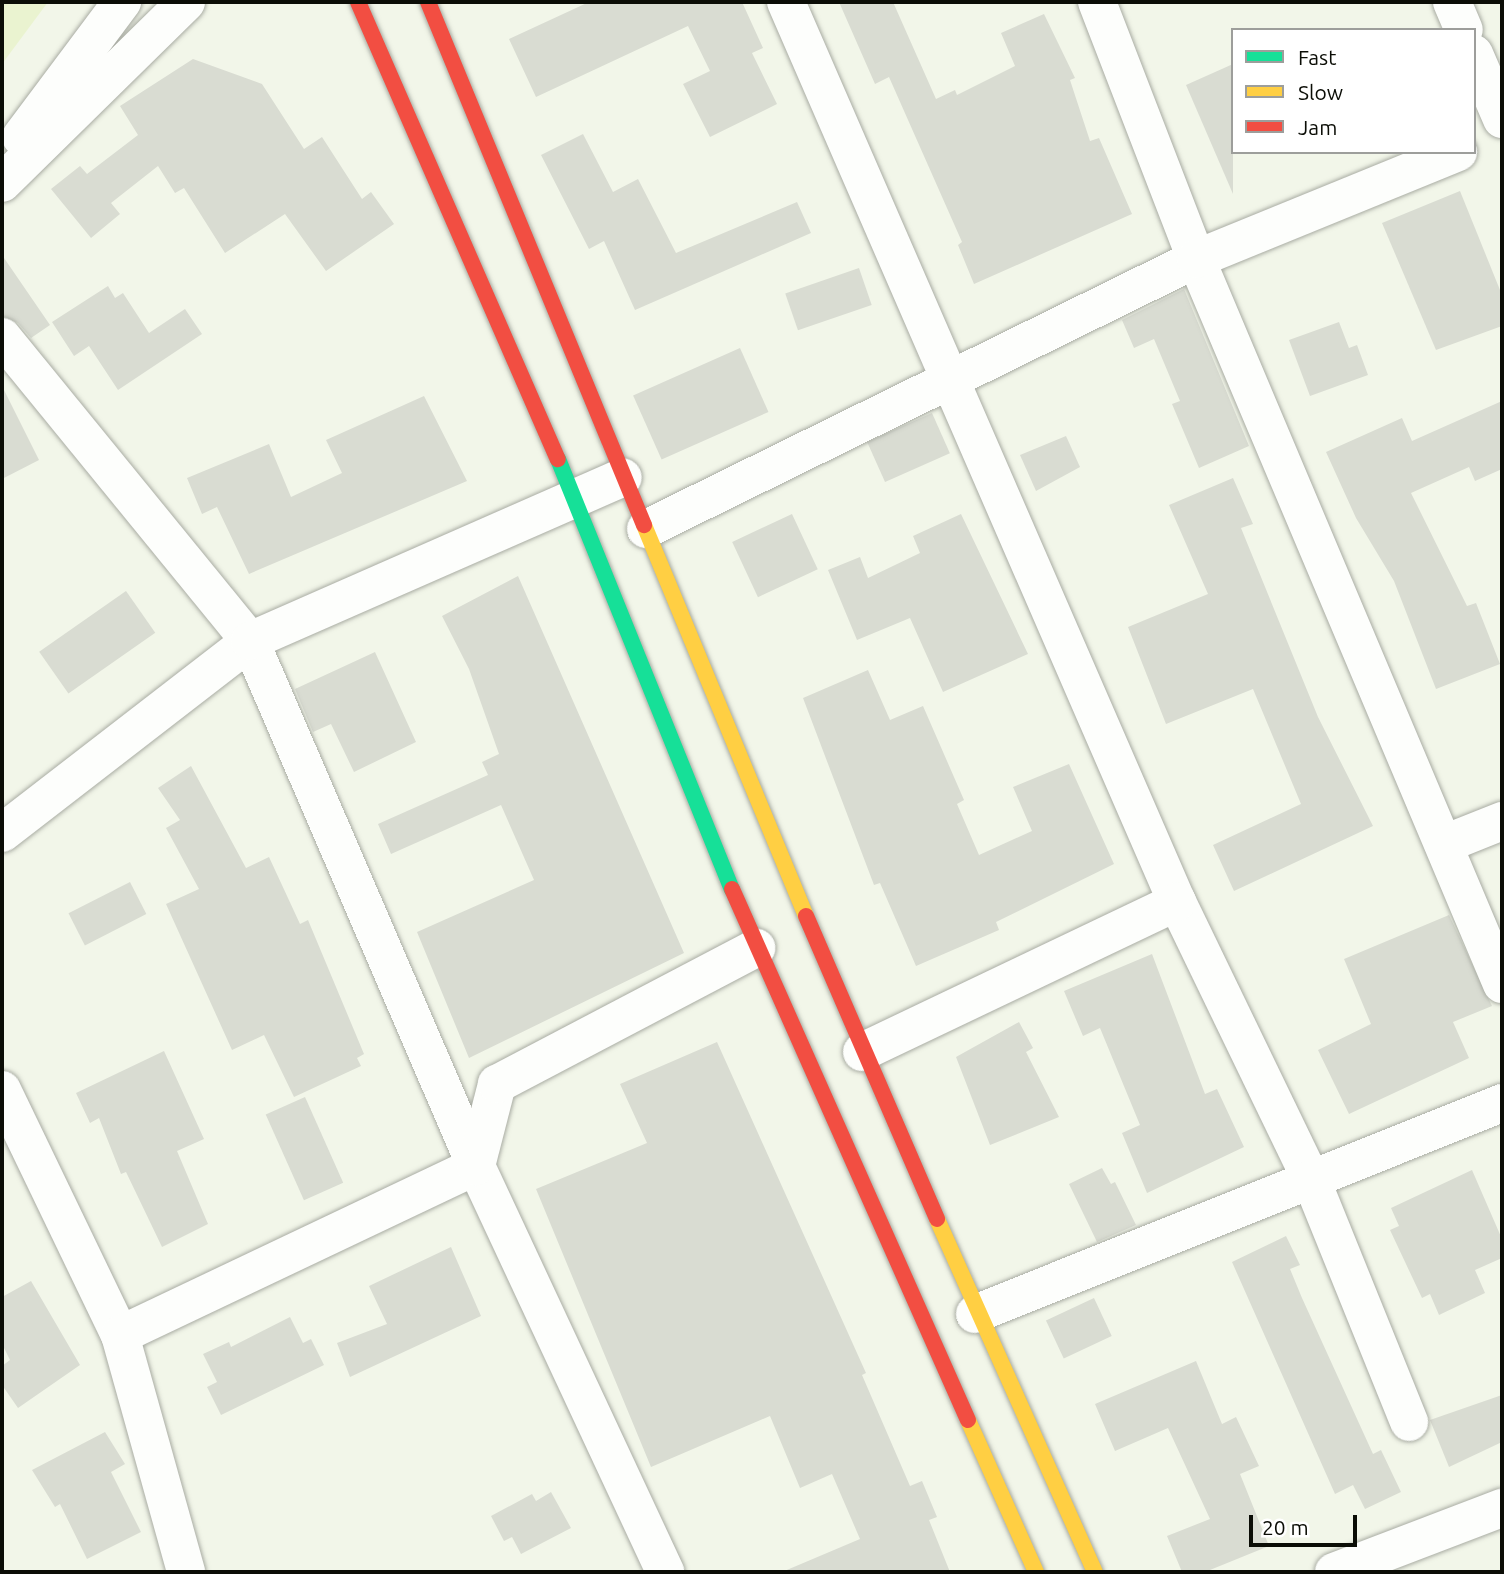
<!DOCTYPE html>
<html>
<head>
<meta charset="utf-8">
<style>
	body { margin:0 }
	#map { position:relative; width:1504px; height:1574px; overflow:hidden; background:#f2f6e9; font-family:Ubuntu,sans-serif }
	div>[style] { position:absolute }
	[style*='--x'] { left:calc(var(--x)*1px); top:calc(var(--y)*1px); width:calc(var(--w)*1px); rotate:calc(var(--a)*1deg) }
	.green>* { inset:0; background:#eaf3d0 }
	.building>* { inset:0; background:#d9dcd2; transform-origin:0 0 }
	.roads { filter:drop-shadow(0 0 2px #a9aca3) drop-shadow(0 0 2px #a9aca3) }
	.street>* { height:38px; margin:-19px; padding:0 19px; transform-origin:19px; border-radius:19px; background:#fdfefc }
	.fast>* { height:16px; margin:-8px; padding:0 8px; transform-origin:8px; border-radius:8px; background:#16e098 }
	.slow>* { height:16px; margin:-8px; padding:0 8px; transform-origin:8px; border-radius:8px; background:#ffcf43 }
	.jam>* { height:16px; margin:-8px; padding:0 8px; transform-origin:8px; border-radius:8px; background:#f24e42 }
	span { translate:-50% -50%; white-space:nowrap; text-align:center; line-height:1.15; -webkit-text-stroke:5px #fff; paint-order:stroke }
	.frame { position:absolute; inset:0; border:4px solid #0b0d06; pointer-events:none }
	.legend { position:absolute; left:1231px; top:28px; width:245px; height:126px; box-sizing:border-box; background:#fff; border:2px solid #9d9e9b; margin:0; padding:9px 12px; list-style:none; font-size:21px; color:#0b0d06 }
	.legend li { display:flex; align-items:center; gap:14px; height:35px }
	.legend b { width:35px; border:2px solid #9d9e9b }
	.scale { position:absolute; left:1249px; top:1515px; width:108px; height:32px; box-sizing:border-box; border:4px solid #0b0d06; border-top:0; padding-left:9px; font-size:21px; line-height:24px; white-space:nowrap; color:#0b0d06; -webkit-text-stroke:5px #fff; paint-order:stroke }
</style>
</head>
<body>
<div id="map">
	<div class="green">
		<div style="clip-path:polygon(2px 2px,48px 2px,2px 64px)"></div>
	</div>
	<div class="building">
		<div style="clip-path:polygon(589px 2px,742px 2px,763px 48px,752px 53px,777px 104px,710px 137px,683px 84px,710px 71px,688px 26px,536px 97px,509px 39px)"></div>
		<div style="clip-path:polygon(839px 2px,893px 2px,936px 99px,955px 90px,957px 95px,1015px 66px,1001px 33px,1044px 14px,1075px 78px,1070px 80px,1090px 141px,1099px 138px,1132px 214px,974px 284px,958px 245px,962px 242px,889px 77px,875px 84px)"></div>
		<div style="clip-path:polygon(193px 59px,262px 84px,304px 149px,322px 137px,362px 199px,371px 192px,394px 224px,326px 271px,285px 214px,225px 253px,184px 188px,175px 193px,158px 166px,111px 203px,120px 214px,91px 238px,51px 189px,80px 166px,87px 174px,138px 135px,120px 106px)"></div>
		<div style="clip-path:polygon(1233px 64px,1233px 194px,1186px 85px)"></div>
		<div style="clip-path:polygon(583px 134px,613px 192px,638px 179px,676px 253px,797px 202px,811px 233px,635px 310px,604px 241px,589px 249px,541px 155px)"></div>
		<div style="clip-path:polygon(1460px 191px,1502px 295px,1502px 326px,1436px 350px,1382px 223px)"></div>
		<div style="clip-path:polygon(2px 255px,50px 325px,31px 338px,18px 323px,2px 316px)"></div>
		<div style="left:859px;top:268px;width:39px;height:78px;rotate:71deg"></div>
		<div style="clip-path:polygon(108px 286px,115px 298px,123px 293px,149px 333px,185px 309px,202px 334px,118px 390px,89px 346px,74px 356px,52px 322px)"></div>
		<div style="clip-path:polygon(1184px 289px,1249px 446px,1199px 468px,1172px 404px,1180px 401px,1154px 339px,1134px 348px,1122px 320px)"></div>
		<div style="clip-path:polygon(1339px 322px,1349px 348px,1357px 345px,1368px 375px,1310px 396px,1289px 340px)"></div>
		<div style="left:740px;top:348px;width:70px;height:117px;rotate:66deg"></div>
		<div style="clip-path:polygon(2px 386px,39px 460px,2px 479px)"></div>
		<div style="clip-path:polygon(424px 396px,467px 481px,249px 574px,217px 507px,202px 514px,187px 478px,269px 444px,291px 497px,342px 473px,326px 440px)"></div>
		<div style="clip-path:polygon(1502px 401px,1502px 469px,1475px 481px,1469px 467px,1411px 493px,1467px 606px,1476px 603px,1500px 664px,1436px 689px,1394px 581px,1356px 518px,1326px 452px,1402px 418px,1412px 441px)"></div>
		<div style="left:932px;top:413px;width:44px;height:71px;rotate:66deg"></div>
		<div style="clip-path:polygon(1066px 436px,1080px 467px,1036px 491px,1020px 455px)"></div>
		<div style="clip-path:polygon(1233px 478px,1253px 524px,1241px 528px,1318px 717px,1373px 826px,1234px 891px,1213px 845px,1301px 804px,1253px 689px,1166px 724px,1128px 627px,1208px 594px,1169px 505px)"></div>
		<div style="left:792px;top:514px;width:61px;height:66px;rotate:65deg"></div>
		<div style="clip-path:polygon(961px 514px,1028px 654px,943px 692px,910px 618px,857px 640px,828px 570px,860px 557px,868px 578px,920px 553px,913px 536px)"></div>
		<div style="clip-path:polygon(518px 576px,684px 953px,469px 1058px,417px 932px,534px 880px,501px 805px,391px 854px,378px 824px,488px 775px,482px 762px,499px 754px,469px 669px,442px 616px)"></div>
		<div style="left:126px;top:591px;width:51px;height:106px;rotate:55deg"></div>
		<div style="clip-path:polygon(375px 652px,416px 742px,354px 772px,331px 724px,313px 732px,295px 689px)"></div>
		<div style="clip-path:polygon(868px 670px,890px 720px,923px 706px,964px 800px,957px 804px,979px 855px,1032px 831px,1013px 787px,1069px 764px,1114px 864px,996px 922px,999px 930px,916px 966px,880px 883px,874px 885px,803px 698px)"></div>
		<div style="clip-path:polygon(191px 766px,246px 868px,269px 857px,300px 924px,308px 920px,364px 1054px,357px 1058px,361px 1066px,294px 1097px,264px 1035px,232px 1050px,166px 904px,199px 889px,166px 828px,180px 820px,158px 788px)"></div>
		<div style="left:130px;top:882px;width:36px;height:69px;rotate:63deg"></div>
		<div style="clip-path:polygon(1449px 915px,1492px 1006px,1453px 1022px,1469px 1058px,1349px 1114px,1318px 1050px,1371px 1024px,1344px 959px)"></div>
		<div style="clip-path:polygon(1152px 954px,1205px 1094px,1217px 1089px,1244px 1147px,1147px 1193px,1122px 1133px,1140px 1125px,1100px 1028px,1083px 1036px,1064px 991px)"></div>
		<div style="clip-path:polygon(1019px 1022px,1033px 1048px,1026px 1052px,1059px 1117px,990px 1145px,956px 1057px)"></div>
		<div style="clip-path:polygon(717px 1042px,866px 1373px,862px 1375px,910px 1486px,922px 1481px,937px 1517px,929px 1520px,950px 1572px,782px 1572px,860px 1539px,832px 1474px,800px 1488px,770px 1416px,651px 1467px,536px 1189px,647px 1143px,620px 1084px)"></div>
		<div style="clip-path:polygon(164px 1051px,204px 1139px,177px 1151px,208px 1224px,162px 1247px,126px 1172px,121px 1174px,99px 1118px,90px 1123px,76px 1093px)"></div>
		<div style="left:305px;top:1097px;width:94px;height:43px;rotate:66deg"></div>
		<div style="clip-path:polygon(1102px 1168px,1111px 1184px,1115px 1182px,1136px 1225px,1097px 1242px,1069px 1184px)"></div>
		<div style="clip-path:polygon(1472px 1170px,1502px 1239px,1502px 1258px,1475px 1270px,1485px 1293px,1439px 1315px,1430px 1294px,1422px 1298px,1390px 1230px,1399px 1226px,1391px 1208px)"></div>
		<div style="clip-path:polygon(1286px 1236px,1300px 1265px,1290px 1269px,1302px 1298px,1373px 1454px,1381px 1450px,1401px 1492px,1365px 1509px,1353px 1485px,1335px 1494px,1232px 1262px)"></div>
		<div style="clip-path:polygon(451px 1247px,481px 1316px,350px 1377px,337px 1343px,387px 1324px,369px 1286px)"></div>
		<div style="clip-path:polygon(31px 1281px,80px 1365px,18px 1408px,2px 1385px,2px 1366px,10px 1360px,2px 1344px,2px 1297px)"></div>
		<div style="left:1094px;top:1298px;width:42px;height:53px;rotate:65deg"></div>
		<div style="clip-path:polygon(290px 1317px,303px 1343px,311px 1339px,324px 1365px,221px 1415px,207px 1387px,217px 1382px,203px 1354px,229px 1342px,231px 1347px)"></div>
		<div style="clip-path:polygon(1196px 1361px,1222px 1424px,1236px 1417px,1259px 1466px,1240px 1474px,1269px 1546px,1205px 1572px,1182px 1572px,1167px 1536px,1210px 1519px,1168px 1428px,1115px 1451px,1095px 1404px)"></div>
		<div style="clip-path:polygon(1502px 1395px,1502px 1442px,1449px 1467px,1430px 1420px)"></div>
		<div style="clip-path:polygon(105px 1432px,125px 1464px,111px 1472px,141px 1532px,87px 1559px,60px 1504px,55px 1507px,32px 1470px)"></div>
		<div style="clip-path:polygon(551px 1492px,571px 1528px,521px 1554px,512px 1537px,504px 1541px,491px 1516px,532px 1494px,536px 1501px)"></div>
	</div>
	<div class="roads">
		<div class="street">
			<div style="--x:786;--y:2;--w:981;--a:66.52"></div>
			<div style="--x:1177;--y:902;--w:308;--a:64.2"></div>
			<div style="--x:1311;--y:1179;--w:262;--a:68"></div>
			<div style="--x:1097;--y:2;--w:275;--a:68.9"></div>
			<div style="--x:1196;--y:259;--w:787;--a:67.12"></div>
			<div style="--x:1452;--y:2;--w:30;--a:67"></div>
			<div style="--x:1474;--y:54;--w:71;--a:66.7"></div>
			<div style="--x:21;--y:137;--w:169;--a:-53.2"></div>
			<div style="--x:2;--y:183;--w:258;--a:-44.5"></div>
			<div style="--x:2;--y:337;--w:392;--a:50.8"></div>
			<div style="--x:250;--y:641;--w:572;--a:66.71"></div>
			<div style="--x:476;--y:1166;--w:448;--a:65"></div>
			<div style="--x:646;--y:529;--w:613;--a:-26.15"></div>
			<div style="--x:1196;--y:259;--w:283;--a:-22.2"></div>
			<div style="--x:2;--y:833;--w:314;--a:-37.7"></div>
			<div style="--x:250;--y:641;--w:407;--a:-23.7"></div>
			<div style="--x:1447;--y:843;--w:59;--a:-21.8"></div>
			<div style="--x:862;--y:1052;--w:349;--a:-25.5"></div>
			<div style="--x:2;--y:1090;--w:272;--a:64.3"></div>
			<div style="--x:120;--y:1335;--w:246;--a:74.4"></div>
			<div style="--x:975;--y:1314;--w:568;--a:-21.82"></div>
			<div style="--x:120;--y:1335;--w:394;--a:-25.4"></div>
			<div style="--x:476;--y:1166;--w:85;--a:-75.6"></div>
			<div style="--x:497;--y:1084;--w:293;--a:-27.7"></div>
			<div style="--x:1334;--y:1572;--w:180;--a:-20.9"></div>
		</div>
		<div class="fast">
			<div style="--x:558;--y:459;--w:464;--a:68"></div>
		</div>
		<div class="slow">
			<div style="--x:644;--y:525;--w:423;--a:67.5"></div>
			<div style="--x:937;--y:1219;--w:387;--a:65.9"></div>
			<div style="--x:968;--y:1420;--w:167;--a:65.9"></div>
		</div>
		<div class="jam">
			<div style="--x:358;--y:2;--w:499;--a:66.4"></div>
			<div style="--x:428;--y:2;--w:566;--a:67.56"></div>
			<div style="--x:732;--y:889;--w:581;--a:66.04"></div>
			<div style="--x:806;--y:916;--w:330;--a:66.6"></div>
		</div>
	</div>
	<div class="frame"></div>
	<ul class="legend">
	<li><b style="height:9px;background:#16e098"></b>Fast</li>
	<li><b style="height:9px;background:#ffcf43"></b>Slow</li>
	<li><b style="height:9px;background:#f24e42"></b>Jam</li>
	</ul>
	<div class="scale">20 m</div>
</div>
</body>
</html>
